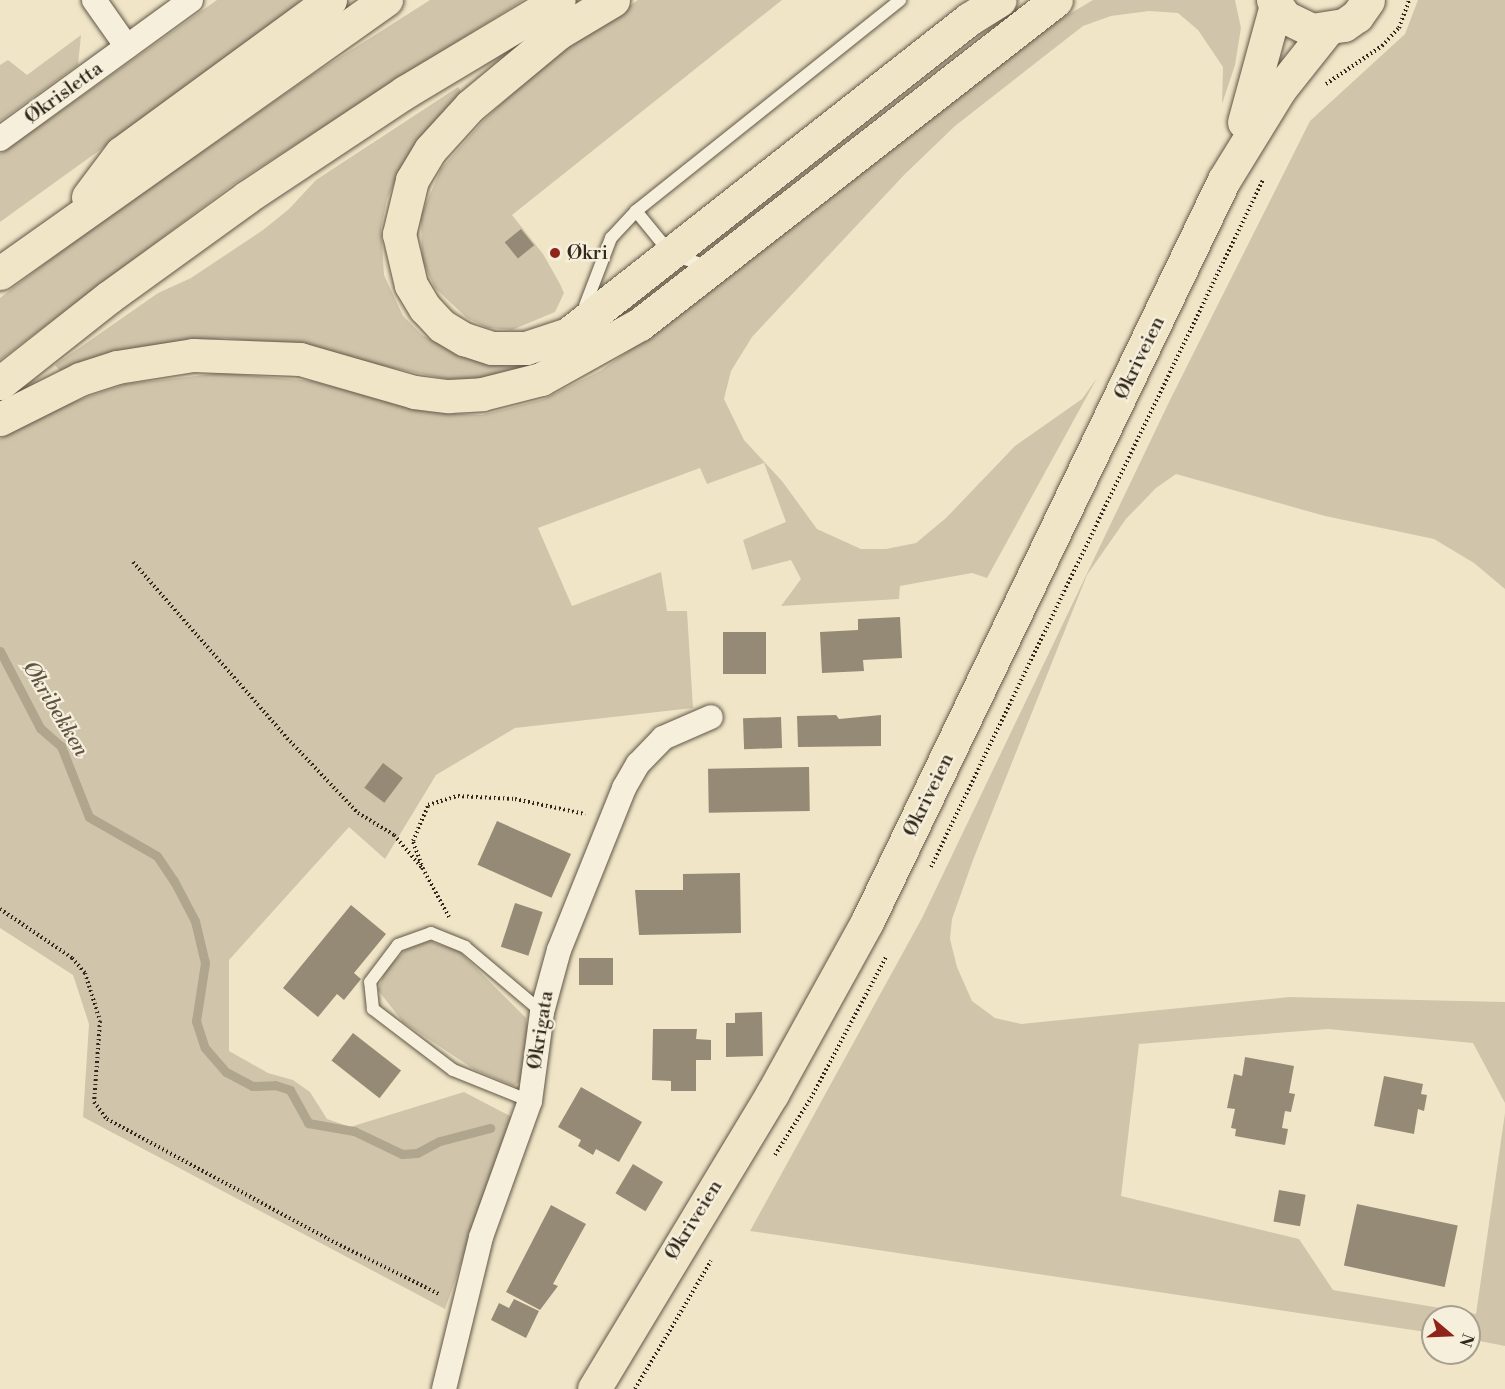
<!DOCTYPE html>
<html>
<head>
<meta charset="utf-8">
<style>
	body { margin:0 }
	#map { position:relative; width:1505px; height:1389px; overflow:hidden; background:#f0e6c7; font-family:"Libre Bodoni",serif }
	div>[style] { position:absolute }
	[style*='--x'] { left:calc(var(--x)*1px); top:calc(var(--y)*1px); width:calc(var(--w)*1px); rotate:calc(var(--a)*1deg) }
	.green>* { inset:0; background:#d0c5aa }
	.stream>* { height:9px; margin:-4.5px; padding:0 4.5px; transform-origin:4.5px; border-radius:4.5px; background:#b0a58d }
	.building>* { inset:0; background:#958a75; transform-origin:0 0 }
	.path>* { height:4px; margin-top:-2px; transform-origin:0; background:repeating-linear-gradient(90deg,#33261c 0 1.5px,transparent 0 4.5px) }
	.roads { filter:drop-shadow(0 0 2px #625647) drop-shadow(0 0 2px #625647) }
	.lane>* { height:12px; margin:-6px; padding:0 6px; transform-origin:6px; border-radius:6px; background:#f5efdb }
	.street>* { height:24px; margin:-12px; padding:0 12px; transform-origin:12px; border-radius:12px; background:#f5efdb }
	.primary>* { height:33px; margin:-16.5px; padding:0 16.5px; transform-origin:16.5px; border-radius:16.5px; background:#f0e6c7 }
	.highway>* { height:33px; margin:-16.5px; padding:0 16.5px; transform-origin:16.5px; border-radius:16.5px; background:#f0e6c7 }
	.dots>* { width:16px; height:16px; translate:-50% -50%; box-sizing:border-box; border:3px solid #f5efdb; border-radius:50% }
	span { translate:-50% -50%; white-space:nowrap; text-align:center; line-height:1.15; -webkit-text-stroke:4.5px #f5efdb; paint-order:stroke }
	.street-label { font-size:20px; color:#33261c }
	.poi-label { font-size:20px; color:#33261c }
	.left { translate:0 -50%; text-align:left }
	.water-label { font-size:21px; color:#5f5244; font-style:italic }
	.north { position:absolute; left:1421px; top:1305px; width:60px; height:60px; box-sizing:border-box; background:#f5efdb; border:2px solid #a79f8f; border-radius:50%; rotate:109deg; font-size:16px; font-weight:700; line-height:24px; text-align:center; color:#33261c }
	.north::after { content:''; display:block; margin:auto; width:21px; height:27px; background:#8f2418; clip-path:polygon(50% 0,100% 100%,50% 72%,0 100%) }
</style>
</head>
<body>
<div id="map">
	<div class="green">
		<div style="clip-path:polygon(217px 0,301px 0,272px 26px,0 222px,0 154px)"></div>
		<div style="clip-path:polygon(430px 0,523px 0,232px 185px,0 360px,0 298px,86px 232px,312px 75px)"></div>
		<div style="clip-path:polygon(638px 0,782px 0,512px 215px,543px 254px,560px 284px,564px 293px,555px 312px,512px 330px,488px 328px,467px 318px,435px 288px,422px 260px,421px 215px,441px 169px,484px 120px,540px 67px)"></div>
		<div style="clip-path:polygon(1093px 0,1235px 0,1241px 28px,1235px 65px,1222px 104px,1223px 67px,1198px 30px,1178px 13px,1149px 11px,1111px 16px,1083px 26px,955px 126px,905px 174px,752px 337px,731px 371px,724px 399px,744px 440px,782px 481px,817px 529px,861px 549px,886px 549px,916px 543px,946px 518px,1015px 446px,1082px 399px,1097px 378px,987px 578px,972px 573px,900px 586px,899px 599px,781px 606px,801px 579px,791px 560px,752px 570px,743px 540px,786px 522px,764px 463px,707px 484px,700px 468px,538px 528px,572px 606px,661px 572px,667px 611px,687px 611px,693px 708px,515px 728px,436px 775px,385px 859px,349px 827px,229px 960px,229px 1051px,268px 1073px,293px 1080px,310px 1092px,327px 1119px,350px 1127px,464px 1092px,512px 1117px,445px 1309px,83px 1117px,89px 1024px,73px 975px,0 928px,0 439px,53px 409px,126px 384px,222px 373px,312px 381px,429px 412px,482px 415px,544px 399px,600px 371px,667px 324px,1032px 36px)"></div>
		<div style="clip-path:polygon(1418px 0,1505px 0,1505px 589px,1474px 563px,1434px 539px,1325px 516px,1176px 474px,1156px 488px,1126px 519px,1087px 575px,973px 860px,952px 919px,950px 939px,957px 967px,972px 1001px,995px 1018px,1021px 1024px,1289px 997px,1505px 1002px,1505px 1103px,1473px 1043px,1328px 1029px,1139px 1044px,1121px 1196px,1299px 1239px,1333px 1290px,1476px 1314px,1505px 1113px,1505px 1346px,1469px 1339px,1469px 1317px,1433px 1317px,1433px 1333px,750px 1231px,922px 918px,1170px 400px,1310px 121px,1405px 34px)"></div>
		<div style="clip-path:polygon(81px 35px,78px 65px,0 121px,0 65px,8px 60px,27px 75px)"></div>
		<div style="clip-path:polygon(458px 87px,463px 94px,398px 175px,387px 199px,381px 228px,384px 275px,403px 316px,422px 335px,465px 357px,492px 365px,522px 366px,525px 373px,467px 383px,274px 344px,225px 338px,147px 347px,62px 373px,55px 365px,158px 293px,191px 278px,263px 230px,289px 209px,316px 180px)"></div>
		<div style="clip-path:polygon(429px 941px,459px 951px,526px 1018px,530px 1043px,527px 1077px,514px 1086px,475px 1070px,403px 1022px,378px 990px,386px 969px,407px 949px)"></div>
	</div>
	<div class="stream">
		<div style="--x:0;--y:651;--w:87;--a:62.5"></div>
		<div style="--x:40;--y:728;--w:28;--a:41"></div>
		<div style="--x:61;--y:746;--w:76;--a:68.5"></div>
		<div style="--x:89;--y:817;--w:78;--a:29.8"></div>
		<div style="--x:157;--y:856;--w:30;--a:56"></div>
		<div style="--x:174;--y:881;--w:45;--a:62.3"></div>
		<div style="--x:195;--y:921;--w:43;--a:76.6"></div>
		<div style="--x:205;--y:963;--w:59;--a:98.8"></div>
		<div style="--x:196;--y:1021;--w:28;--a:72"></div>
		<div style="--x:205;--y:1048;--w:32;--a:49"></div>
		<div style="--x:226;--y:1072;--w:30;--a:28"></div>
		<div style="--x:252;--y:1086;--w:23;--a:-2"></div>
		<div style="--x:275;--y:1085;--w:16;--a:18"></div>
		<div style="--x:290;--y:1090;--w:38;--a:61"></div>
		<div style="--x:308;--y:1123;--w:47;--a:9.9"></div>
		<div style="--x:354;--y:1131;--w:53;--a:25.6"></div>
		<div style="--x:402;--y:1154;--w:15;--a:-4"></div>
		<div style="--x:417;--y:1153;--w:26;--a:-28"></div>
		<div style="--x:440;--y:1141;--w:52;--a:-14.6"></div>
	</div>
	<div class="building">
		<div style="left:521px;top:229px;width:21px;height:21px;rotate:51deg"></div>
		<div style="clip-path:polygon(900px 617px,902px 658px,863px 660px,864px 671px,822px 673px,820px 632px,858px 630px,858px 619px)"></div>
		<div style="left:723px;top:632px;width:43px;height:42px"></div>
		<div style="clip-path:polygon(836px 715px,839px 719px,881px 715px,881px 746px,798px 747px,797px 716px)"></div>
		<div style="left:781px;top:717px;width:31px;height:38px;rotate:88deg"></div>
		<div style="left:383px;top:763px;width:25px;height:31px;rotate:37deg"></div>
		<div style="left:809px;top:767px;width:44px;height:101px;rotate:89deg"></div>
		<div style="left:497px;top:821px;width:81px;height:48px;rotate:24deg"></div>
		<div style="clip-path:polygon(740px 873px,741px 933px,639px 935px,635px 890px,683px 890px,683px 874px)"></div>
		<div style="left:515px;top:903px;width:29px;height:46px;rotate:18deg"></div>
		<div style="clip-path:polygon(351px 905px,386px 934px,354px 973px,361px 979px,344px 1000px,337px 994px,318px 1017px,283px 988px)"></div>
		<div style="left:579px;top:958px;width:34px;height:27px"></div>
		<div style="clip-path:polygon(762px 1012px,763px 1056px,726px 1057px,726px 1023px,735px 1023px,735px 1013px)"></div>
		<div style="clip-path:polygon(653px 1029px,697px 1029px,696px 1039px,711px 1040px,711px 1060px,696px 1060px,696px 1091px,671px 1091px,671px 1081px,652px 1080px)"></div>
		<div style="left:353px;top:1033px;width:61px;height:35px;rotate:38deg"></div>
		<div style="clip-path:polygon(1245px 1057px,1294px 1066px,1289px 1093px,1295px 1094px,1291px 1112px,1285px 1111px,1282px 1128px,1288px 1129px,1285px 1145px,1235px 1136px,1236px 1129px,1231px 1128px,1235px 1109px,1227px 1108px,1234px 1074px,1242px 1076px)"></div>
		<div style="clip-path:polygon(1384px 1076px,1423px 1084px,1421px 1094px,1427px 1095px,1424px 1111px,1418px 1109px,1414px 1134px,1374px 1126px)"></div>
		<div style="clip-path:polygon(581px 1087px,642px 1122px,619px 1162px,596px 1149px,593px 1155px,578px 1146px,581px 1140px,558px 1127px)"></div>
		<div style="left:633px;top:1164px;width:35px;height:34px;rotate:31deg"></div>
		<div style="left:1279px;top:1190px;width:27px;height:32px;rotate:10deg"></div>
		<div style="left:1357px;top:1204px;width:103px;height:63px;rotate:12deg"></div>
		<div style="clip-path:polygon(551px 1205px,586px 1224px,553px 1284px,558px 1286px,540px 1310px,506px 1292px)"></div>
		<div style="clip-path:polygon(514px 1299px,539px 1311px,526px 1338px,491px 1320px,499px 1303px,509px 1308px)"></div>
	</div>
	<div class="path">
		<div style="--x:1326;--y:84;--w:68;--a:-34.2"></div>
		<div style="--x:1382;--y:46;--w:25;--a:-47"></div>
		<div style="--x:1399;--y:28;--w:30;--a:-70"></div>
		<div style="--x:133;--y:562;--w:234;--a:48.8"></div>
		<div style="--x:287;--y:738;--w:103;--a:46.6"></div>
		<div style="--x:358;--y:813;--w:42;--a:31.4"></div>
		<div style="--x:394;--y:835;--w:45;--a:49.5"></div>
		<div style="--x:931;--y:867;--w:763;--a:-64.21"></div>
		<div style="--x:0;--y:909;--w:87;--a:34.2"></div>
		<div style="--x:72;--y:958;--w:20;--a:49"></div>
		<div style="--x:85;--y:973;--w:50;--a:72.6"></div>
		<div style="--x:100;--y:1021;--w:81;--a:94.2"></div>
		<div style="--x:94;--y:1102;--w:21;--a:53"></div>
		<div style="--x:107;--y:1119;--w:251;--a:28.5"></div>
		<div style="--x:328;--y:1239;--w:124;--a:26.4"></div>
		<div style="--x:449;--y:917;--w:55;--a:-118.4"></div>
		<div style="--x:423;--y:869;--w:30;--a:-110"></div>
		<div style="--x:413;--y:841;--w:39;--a:-67"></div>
		<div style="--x:428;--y:805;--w:31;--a:-17"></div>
		<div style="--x:458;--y:796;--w:57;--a:3"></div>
		<div style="--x:515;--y:799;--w:72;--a:12.1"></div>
		<div style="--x:775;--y:1155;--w:67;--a:-57.7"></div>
		<div style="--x:811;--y:1098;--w:160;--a:-62"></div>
		<div style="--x:635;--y:1389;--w:149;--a:-59.3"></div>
	</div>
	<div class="roads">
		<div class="lane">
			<div style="--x:636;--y:211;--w:57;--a:50.7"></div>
			<div style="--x:672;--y:255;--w:39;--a:17"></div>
			<div style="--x:585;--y:306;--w:73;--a:-69.1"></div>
			<div style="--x:611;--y:238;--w:37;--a:-47"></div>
			<div style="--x:636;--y:211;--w:338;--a:-38.6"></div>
			<div style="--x:530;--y:1101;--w:83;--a:-158.1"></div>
			<div style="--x:453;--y:1070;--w:101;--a:-142.7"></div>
			<div style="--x:373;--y:1009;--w:27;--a:-96"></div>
			<div style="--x:370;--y:982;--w:46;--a:-52.9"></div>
			<div style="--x:398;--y:945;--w:35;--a:-20"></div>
			<div style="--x:431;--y:933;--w:37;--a:22"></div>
			<div style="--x:465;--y:947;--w:101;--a:40.2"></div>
		</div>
		<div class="street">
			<div style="--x:94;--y:0;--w:57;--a:54.9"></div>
			<div style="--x:0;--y:139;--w:236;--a:-36"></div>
			<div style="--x:444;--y:1389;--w:156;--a:-76.3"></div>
			<div style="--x:481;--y:1237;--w:145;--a:-70.2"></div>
			<div style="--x:530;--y:1101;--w:90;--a:-82.3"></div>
			<div style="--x:542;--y:1012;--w:64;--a:-74.7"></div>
			<div style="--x:559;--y:950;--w:175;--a:-68.1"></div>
			<div style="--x:624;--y:788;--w:28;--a:-60"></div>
			<div style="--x:638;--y:764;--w:36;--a:-46"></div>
			<div style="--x:663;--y:738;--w:52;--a:-23.6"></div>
		</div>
		<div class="primary">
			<div style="--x:1273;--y:0;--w:21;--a:55"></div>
			<div style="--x:1285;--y:17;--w:30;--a:26"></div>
			<div style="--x:1312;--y:30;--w:32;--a:-9"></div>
			<div style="--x:1344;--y:25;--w:16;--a:-35"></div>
			<div style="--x:1357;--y:16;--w:19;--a:-55"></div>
			<div style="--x:1244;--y:122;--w:121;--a:-74.7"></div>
			<div style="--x:594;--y:1389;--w:345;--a:-58.9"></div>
			<div style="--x:772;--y:1094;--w:196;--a:-61.1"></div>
			<div style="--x:867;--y:922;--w:823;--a:-64.31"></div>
			<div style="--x:1224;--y:180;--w:107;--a:-58.4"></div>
			<div style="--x:1280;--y:89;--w:75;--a:-51.5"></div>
		</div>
		<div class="highway">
			<div style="--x:613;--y:0;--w:64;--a:149"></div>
			<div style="--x:558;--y:33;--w:114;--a:140.3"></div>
			<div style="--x:470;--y:106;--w:59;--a:132.3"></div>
			<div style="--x:430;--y:150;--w:35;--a:121"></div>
			<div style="--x:412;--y:180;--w:56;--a:103.5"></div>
			<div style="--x:399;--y:234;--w:52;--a:76.8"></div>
			<div style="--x:411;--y:285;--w:27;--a:59"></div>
			<div style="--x:425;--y:308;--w:25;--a:47"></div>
			<div style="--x:442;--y:326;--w:26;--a:31"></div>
			<div style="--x:464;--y:339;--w:29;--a:18"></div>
			<div style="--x:492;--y:348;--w:34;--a:0"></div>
			<div style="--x:526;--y:348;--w:44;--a:-18.4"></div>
			<div style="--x:568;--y:334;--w:510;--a:-38.15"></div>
			<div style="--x:969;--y:19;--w:36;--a:-32"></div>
			<div style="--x:88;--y:197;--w:55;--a:-53.1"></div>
			<div style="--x:121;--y:153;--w:259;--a:-36.2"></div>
			<div style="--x:0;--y:273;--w:473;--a:-35.3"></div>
			<div style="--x:0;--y:383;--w:139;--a:-38.3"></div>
			<div style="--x:109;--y:297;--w:170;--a:-35.9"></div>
			<div style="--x:247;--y:197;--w:190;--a:-33.6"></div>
			<div style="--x:405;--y:92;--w:179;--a:-30.9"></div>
			<div style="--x:0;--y:419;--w:89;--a:-26.6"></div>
			<div style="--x:80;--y:379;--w:39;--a:-18"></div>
			<div style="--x:117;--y:367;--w:77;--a:-9"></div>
			<div style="--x:193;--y:355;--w:107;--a:2.1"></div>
			<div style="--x:300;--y:359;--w:119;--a:16.1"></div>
			<div style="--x:414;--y:392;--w:35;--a:7"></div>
			<div style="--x:449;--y:396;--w:33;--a:-3"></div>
			<div style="--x:482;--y:394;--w:61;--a:-14.3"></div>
			<div style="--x:541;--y:379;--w:113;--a:-29.1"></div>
			<div style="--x:640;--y:324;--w:527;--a:-37.91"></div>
		</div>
	</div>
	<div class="dots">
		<div style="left:555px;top:253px;background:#8f2418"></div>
	</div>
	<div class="street-label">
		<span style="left:64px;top:93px;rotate:-36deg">Økrisletta</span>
		<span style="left:1140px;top:358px;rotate:-64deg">Økriveien</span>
		<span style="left:929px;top:795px;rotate:-64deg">Økriveien</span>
		<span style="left:541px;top:1030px;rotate:-81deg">Økrigata</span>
		<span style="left:694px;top:1220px;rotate:-58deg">Økriveien</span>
	</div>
	<div class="poi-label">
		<span class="left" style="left:567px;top:253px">Økri</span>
	</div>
	<div class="water-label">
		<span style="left:55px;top:709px;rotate:59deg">Økribekken</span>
	</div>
	<div class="north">N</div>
</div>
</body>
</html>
